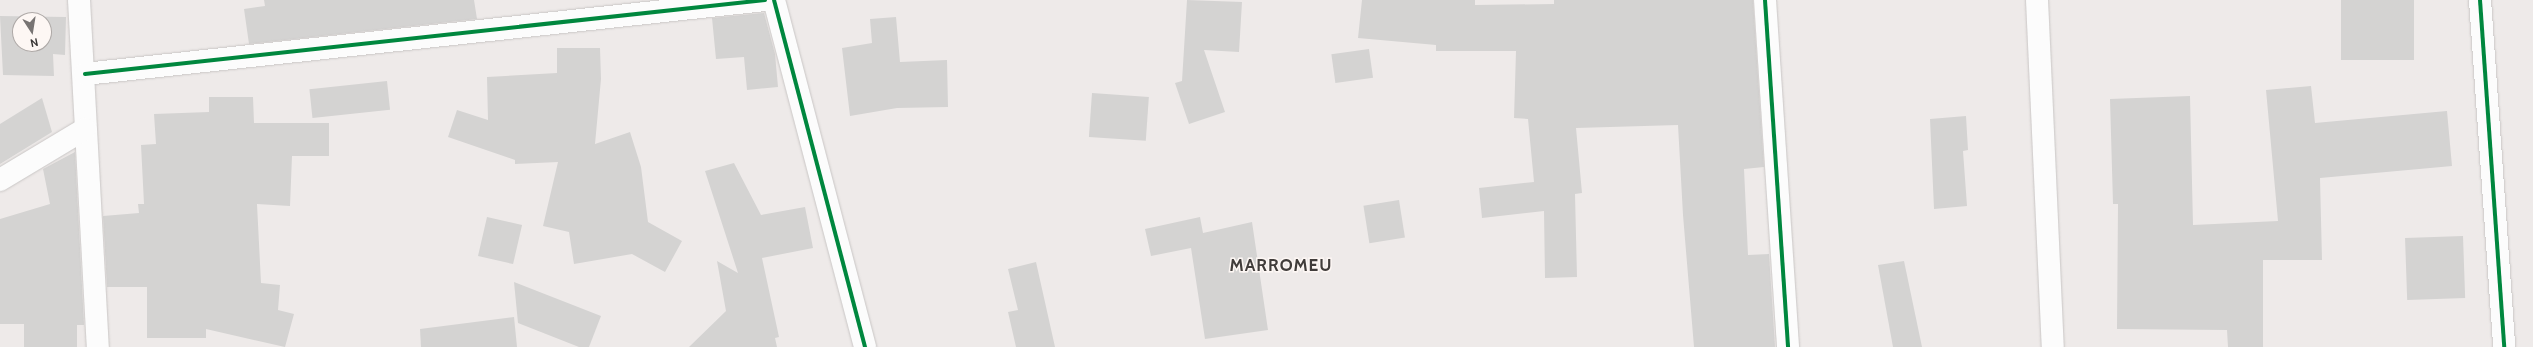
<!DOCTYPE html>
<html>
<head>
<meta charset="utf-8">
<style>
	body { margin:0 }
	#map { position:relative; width:2533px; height:347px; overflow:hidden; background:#eeeae9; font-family:Cabin,sans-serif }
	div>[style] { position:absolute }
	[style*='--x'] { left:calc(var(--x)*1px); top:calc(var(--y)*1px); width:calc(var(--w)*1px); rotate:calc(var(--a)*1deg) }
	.building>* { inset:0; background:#d4d3d2; transform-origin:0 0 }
	.roads { filter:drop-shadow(0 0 1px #c9c6c5) drop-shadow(0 0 1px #c9c6c5) }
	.street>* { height:22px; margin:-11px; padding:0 11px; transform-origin:11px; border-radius:11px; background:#fcfcfc }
	.cycleway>* { height:4px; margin:-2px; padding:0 2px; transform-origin:2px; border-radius:2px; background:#00873e }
	span { translate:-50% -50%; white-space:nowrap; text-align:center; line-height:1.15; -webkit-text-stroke:3px #fdf7f4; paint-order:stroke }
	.district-label { font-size:17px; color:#413d3b; font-weight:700; letter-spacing:1px }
	.north { position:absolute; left:12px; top:12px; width:40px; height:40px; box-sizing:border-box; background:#fdf7f4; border:1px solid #aea9a7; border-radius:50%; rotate:168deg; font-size:11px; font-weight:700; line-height:16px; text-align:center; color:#373534 }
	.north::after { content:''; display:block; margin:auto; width:14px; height:18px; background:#777473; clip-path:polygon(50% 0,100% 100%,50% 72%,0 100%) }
</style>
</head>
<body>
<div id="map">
	<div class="building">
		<div style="clip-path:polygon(264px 0,474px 0,477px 19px,249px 44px,244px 9px,265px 6px)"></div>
		<div style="clip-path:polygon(1187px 0,1242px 2px,1239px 52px,1204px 50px,1225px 112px,1189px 124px,1175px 83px,1182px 81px)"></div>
		<div style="clip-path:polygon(1362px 0,1475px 0,1475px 5px,1554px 4px,1554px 0,1753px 0,1764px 167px,1744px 169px,1748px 255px,1769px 254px,1775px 347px,1694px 347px,1683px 215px,1678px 125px,1576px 128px,1582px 193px,1575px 194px,1577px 277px,1545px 278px,1544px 211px,1482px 218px,1479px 188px,1534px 182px,1528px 119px,1514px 118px,1516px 51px,1436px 51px,1436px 45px,1358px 38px)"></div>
		<div style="left:2341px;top:0;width:73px;height:60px"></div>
		<div style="clip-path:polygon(764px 13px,775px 54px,778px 87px,747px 90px,744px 57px,716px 59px,712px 18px)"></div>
		<div style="clip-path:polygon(evenodd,0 16px,66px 17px,65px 55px,53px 54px,54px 76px,3px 75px,0 16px,20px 20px,44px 20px,44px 44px,20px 44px,20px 20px)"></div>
		<div style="clip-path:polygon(896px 17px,900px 62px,947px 60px,948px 107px,897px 108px,850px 116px,842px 48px,872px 43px,870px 19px)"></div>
		<div style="clip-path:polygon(557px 48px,600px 48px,601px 79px,595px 144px,630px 132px,641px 167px,648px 222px,682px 241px,665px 272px,632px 254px,574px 264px,569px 232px,543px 226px,558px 162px,515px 164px,515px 160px,448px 137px,457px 110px,488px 120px,487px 77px,557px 73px)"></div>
		<div style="left:1369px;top:49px;width:29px;height:38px;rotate:82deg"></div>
		<div style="left:387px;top:81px;width:29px;height:78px;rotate:84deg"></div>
		<div style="clip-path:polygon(2311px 86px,2315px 123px,2447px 111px,2452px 166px,2320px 178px,2322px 260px,2263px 260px,2263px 347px,2228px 347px,2227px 330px,2117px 329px,2118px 204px,2113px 204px,2110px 99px,2190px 96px,2193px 225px,2278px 221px,2266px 90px)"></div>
		<div style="left:1092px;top:93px;width:57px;height:44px;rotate:4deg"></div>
		<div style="clip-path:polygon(209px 97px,253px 97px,254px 123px,329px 123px,329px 156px,292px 156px,290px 206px,257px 204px,261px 283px,280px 285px,278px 310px,294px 314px,285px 347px,206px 329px,206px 338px,147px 338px,147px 287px,107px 287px,103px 216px,139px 213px,138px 204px,144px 204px,141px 145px,156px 144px,154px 114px,209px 112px)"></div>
		<div style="clip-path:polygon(42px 98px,52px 132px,0 164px,0 124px)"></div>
		<div style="clip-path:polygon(1966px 116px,1968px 150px,1963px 151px,1967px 206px,1934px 209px,1930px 119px)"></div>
		<div style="clip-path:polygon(75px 152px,84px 325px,77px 325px,77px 347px,24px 347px,24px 324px,0 324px,0 219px,50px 204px,43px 169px)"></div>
		<div style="clip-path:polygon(734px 163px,761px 215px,805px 207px,813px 248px,762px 258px,779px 337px,775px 338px,777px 347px,689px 347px,726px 311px,717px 261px,738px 273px,705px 171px)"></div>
		<div style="left:1399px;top:200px;width:38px;height:36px;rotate:81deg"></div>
		<div style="left:487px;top:217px;width:36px;height:40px;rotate:13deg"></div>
		<div style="clip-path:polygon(1200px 217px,1203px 233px,1252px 222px,1268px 330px,1205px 339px,1191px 248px,1151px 256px,1145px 229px)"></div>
		<div style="left:2463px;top:236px;width:62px;height:58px;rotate:88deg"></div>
		<div style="clip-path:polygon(1904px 261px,1922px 347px,1893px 347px,1878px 265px)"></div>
		<div style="clip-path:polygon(1036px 262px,1055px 347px,1016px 347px,1008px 312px,1018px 310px,1008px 269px)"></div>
		<div style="clip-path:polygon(514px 282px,601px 316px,589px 347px,579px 347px,518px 323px)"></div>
		<div style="clip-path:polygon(514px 317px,517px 347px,421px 347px,420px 329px)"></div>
	</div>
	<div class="roads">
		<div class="street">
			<div style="--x:79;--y:0;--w:348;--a:86.9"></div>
			<div style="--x:774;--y:0;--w:359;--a:75.3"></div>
			<div style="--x:1765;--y:0;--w:348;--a:86.2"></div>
			<div style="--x:2037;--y:0;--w:347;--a:87.4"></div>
			<div style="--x:2480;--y:0;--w:348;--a:86"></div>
			<div style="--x:85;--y:74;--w:684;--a:-6.21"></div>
			<div style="--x:0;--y:180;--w:99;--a:-31"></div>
		</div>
	</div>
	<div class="cycleway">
		<div style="--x:774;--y:0;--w:359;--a:75.3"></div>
		<div style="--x:1765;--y:0;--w:348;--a:86.2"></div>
		<div style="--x:2480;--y:0;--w:348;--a:86"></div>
		<div style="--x:85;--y:74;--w:684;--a:-6.21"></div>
	</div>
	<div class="district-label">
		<span style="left:1281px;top:266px">MARROMEU</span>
	</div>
	<div class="north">N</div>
</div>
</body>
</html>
